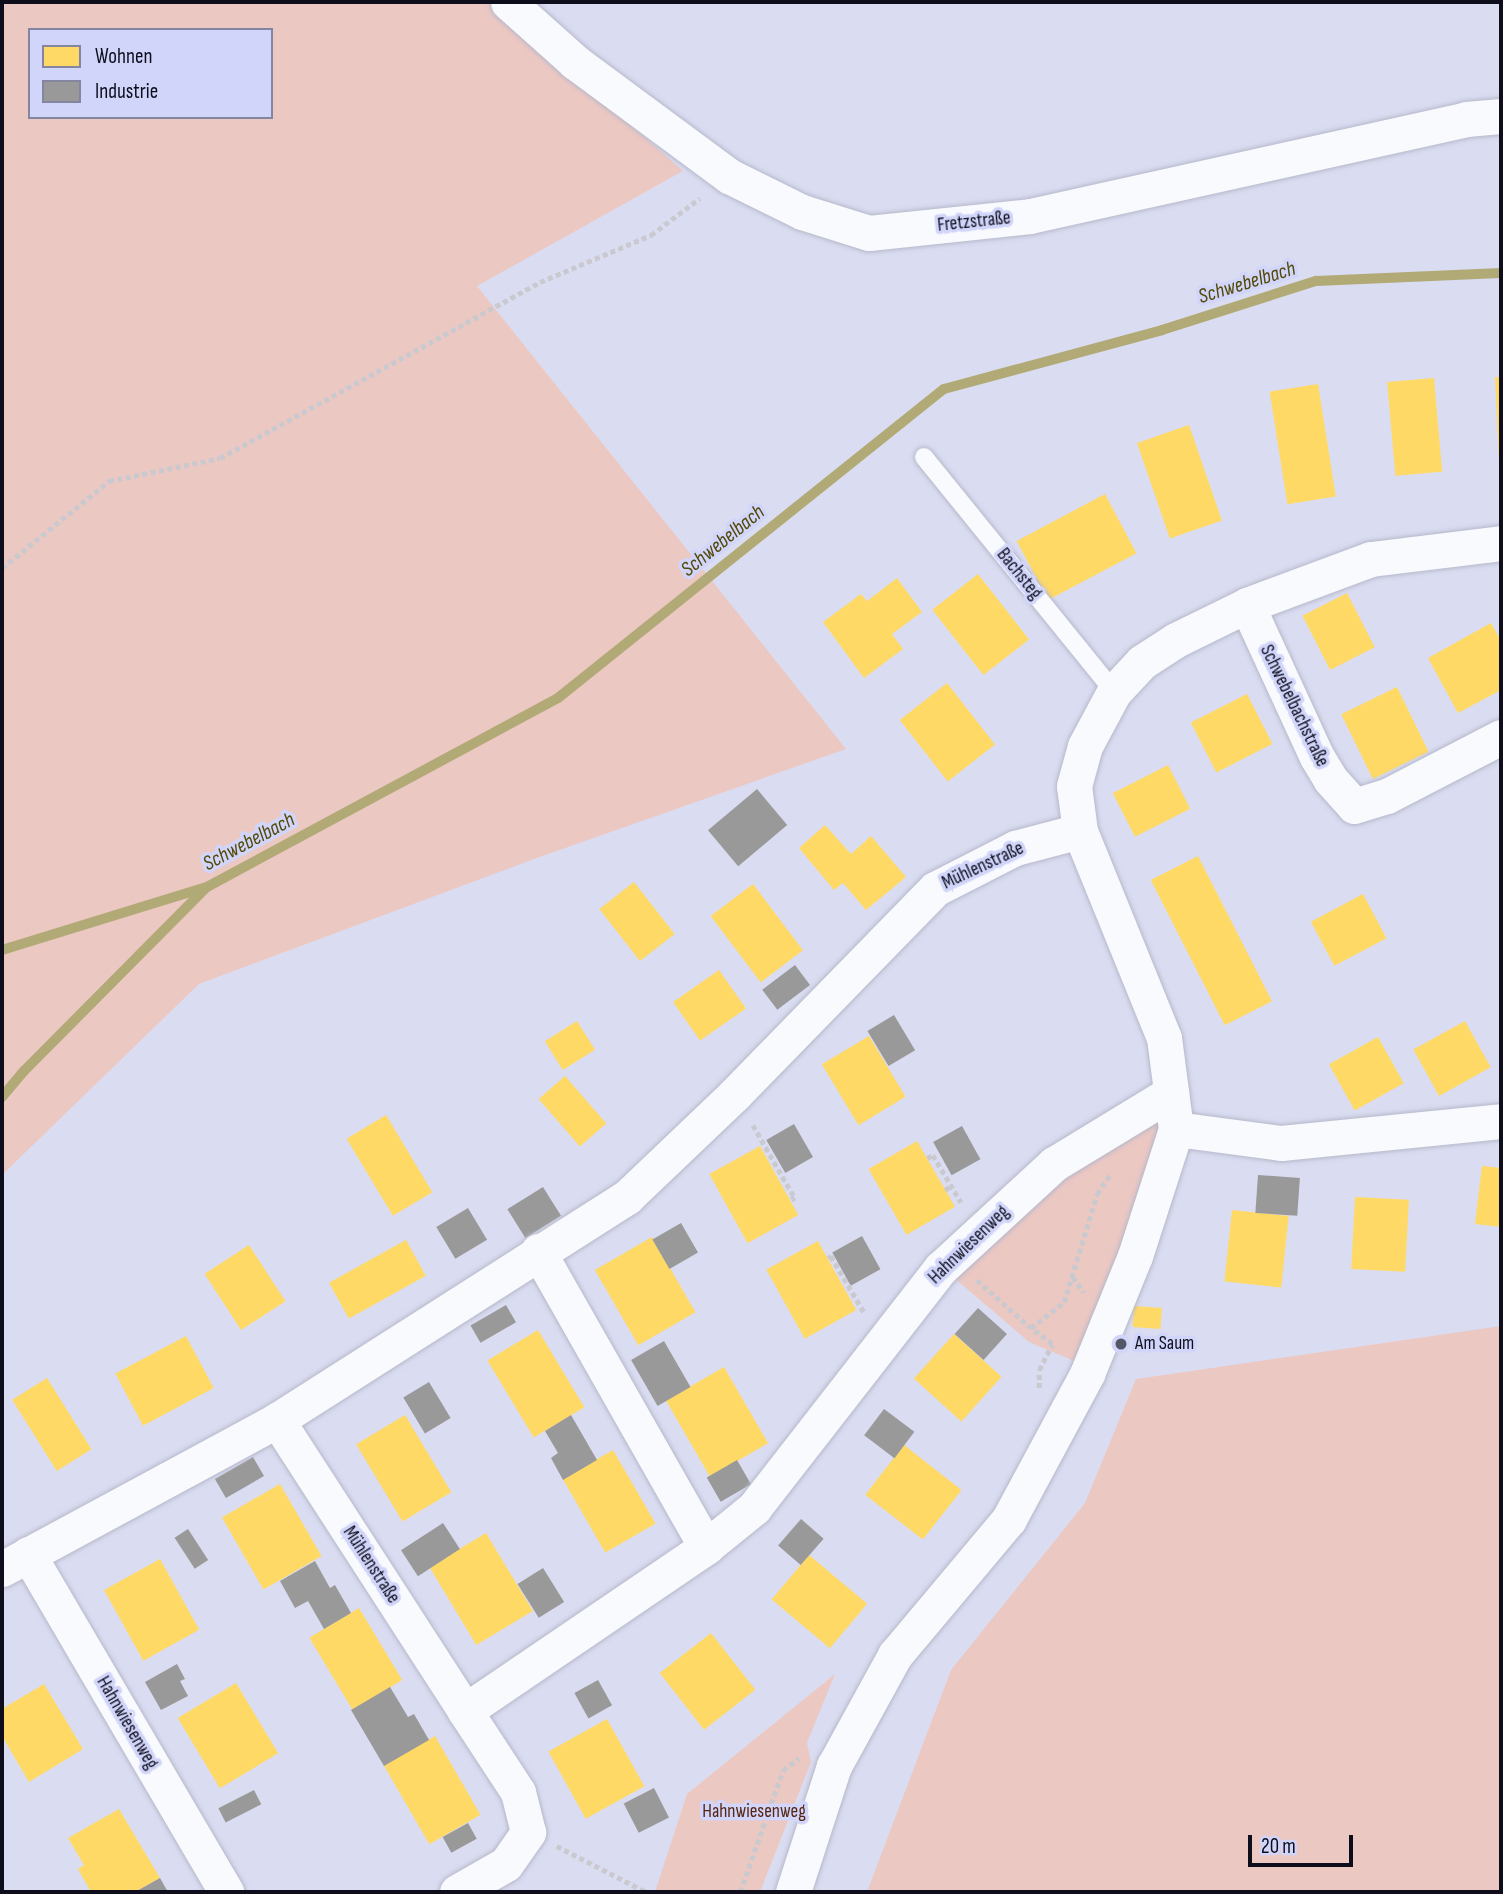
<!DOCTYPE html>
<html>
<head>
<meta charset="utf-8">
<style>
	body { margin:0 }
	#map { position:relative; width:1503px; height:1894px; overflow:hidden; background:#daddf1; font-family:"Sofia Sans Condensed",sans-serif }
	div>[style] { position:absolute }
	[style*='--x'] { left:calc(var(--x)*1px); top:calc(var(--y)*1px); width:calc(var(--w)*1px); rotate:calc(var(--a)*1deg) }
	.green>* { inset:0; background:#ecc8c3 }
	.homes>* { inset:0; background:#ffd966; transform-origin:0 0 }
	.industry>* { inset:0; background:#999; transform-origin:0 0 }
	.stream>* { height:10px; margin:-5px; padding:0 5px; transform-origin:5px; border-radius:5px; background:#b1aa76 }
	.path>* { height:4.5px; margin-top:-2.25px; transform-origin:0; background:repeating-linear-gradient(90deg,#c9c9cf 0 5px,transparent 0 8.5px) }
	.roads { filter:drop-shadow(0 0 2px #b6b8ca) drop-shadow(0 0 2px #b6b8ca) }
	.service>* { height:18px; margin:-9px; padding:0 9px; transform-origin:9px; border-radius:9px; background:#f9fafd }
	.minor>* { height:35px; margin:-17.5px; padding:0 17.5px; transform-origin:17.5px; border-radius:17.5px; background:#f9fafd }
	.dots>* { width:19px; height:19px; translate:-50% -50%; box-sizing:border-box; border:4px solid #d1d5fa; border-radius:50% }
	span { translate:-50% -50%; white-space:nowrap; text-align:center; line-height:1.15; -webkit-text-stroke:7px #d1d5fa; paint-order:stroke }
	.street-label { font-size:19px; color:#0d0d1c }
	.poi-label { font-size:19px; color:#0d0d1c }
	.left { translate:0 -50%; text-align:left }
	.park-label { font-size:19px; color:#562410 }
	.water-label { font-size:21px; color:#524906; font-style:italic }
	.frame { position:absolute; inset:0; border:4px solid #0d0d1c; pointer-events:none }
	.legend { position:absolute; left:28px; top:28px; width:245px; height:91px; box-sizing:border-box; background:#d1d5fa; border:2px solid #8385a1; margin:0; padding:9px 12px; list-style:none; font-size:21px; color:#0d0d1c }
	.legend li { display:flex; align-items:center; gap:14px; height:35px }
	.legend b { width:35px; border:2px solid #8385a1 }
	.scale { position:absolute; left:1248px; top:1835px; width:105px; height:32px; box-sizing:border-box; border:4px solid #0d0d1c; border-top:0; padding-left:9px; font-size:21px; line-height:24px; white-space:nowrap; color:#0d0d1c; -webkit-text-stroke:5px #d1d5fa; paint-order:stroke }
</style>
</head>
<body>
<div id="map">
	<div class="green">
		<div style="clip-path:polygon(evenodd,2px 2px,492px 2px,683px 171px,477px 286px,846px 749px,534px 859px,199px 984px,2px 1175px,2px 2px,30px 30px,271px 30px,271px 117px,30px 117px,30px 30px)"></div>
		<div style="clip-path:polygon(1166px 1101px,1169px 1129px,1079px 1363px,1029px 1342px,945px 1270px,1058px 1166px)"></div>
		<div style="clip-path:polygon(1501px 1326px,1501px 1892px,867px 1892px,951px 1670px,1085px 1503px,1136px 1379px)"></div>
		<div style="clip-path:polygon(835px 1674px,807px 1743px,811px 1762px,760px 1892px,655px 1892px,687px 1794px)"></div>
	</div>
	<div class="homes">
		<div style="clip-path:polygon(1495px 377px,1501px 377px,1501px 463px,1499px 463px)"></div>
		<div style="left:1434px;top:378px;width:94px;height:47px;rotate:85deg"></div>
		<div style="left:1318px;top:384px;width:114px;height:49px;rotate:81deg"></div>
		<div style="left:1189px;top:425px;width:101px;height:55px;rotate:71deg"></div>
		<div style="left:1105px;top:494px;width:67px;height:100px;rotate:62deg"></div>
		<div style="left:978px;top:574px;width:83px;height:58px;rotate:52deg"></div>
		<div style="clip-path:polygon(897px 578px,922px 612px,892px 634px,903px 649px,864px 678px,823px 622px,861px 594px,867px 601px)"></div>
		<div style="left:1347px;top:593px;width:61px;height:50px;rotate:63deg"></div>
		<div style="clip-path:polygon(1491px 623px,1501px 641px,1501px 690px,1458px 713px,1428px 658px)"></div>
		<div style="left:947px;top:683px;width:78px;height:60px;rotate:52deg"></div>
		<div style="left:1397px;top:687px;width:72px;height:62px;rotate:64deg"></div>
		<div style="left:1247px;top:694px;width:56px;height:63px;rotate:63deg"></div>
		<div style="left:1168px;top:765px;width:49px;height:62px;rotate:63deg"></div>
		<div style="clip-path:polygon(825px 825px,851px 854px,871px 836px,906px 877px,866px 910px,843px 883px,834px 890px,799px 848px)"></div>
		<div style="left:1198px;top:856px;width:163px;height:53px;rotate:63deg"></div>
		<div style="left:634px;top:882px;width:66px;height:44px;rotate:52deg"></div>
		<div style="left:753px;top:884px;width:83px;height:53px;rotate:53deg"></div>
		<div style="left:1363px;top:894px;width:50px;height:59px;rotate:62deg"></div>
		<div style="left:719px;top:970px;width:47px;height:56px;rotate:55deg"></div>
		<div style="left:577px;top:1021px;width:34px;height:38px;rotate:58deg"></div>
		<div style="left:1465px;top:1021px;width:53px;height:59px;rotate:61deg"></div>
		<div style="left:869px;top:1036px;width:71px;height:55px;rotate:59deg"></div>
		<div style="left:1378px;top:1037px;width:53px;height:56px;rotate:61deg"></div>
		<div style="left:565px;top:1076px;width:63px;height:35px;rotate:49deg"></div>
		<div style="left:386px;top:1115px;width:90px;height:46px;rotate:59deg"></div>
		<div style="left:917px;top:1141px;width:76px;height:56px;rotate:60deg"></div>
		<div style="left:760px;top:1146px;width:79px;height:58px;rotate:61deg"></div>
		<div style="clip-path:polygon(1482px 1166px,1501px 1168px,1501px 1227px,1475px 1224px)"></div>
		<div style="left:1355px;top:1197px;width:54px;height:72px;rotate:3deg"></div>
		<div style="left:1232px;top:1210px;width:57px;height:72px;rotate:6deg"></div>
		<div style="left:652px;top:1237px;width:87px;height:66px;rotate:60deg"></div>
		<div style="left:406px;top:1240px;width:41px;height:88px;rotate:61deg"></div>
		<div style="left:818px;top:1241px;width:79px;height:59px;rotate:61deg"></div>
		<div style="left:249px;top:1245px;width:67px;height:53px;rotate:57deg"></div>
		<div style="left:1134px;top:1306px;width:28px;height:21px;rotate:4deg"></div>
		<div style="left:538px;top:1330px;width:90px;height:59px;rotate:59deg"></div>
		<div style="left:954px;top:1334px;width:64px;height:60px;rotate:42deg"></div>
		<div style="left:1117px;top:1335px;width:13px;height:13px;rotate:27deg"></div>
		<div style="left:186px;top:1336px;width:59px;height:80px;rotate:62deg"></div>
		<div style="left:724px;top:1367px;width:88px;height:67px;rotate:60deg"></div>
		<div style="left:47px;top:1378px;width:84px;height:41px;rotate:58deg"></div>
		<div style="left:405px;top:1415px;width:90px;height:57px;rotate:59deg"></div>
		<div style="left:904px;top:1445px;width:73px;height:63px;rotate:38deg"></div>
		<div style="left:613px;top:1450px;width:85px;height:58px;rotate:60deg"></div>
		<div style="left:280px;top:1484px;width:83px;height:67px;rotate:60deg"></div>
		<div style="left:486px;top:1533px;width:91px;height:66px;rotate:59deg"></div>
		<div style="left:809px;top:1555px;width:76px;height:58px;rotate:40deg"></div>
		<div style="left:160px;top:1559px;width:81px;height:64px;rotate:61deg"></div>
		<div style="left:359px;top:1608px;width:84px;height:58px;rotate:59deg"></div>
		<div style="left:711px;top:1633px;width:72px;height:65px;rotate:52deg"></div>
		<div style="left:236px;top:1683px;width:82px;height:68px;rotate:59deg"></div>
		<div style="clip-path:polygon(44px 1684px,83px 1749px,29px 1782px,2px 1736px,2px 1709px)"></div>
		<div style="left:607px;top:1719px;width:77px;height:67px;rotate:61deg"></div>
		<div style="left:435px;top:1736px;width:91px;height:59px;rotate:60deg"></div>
		<div style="clip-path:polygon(119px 1809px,160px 1878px,135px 1892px,91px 1892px,78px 1869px,84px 1865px,68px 1838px)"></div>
	</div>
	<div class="industry">
		<div style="left:757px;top:789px;width:47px;height:64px;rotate:50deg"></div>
		<div style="left:795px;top:965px;width:25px;height:41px;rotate:53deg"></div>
		<div style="left:894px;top:1015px;width:41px;height:31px;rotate:59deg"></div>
		<div style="left:794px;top:1124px;width:38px;height:32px;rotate:60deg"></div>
		<div style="left:962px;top:1126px;width:38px;height:33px;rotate:61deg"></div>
		<div style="left:1258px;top:1175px;width:42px;height:38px;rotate:4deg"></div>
		<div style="left:543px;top:1187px;width:34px;height:42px;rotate:58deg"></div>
		<div style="left:468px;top:1208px;width:37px;height:37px;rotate:59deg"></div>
		<div style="left:681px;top:1223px;width:34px;height:33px;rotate:60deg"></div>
		<div style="left:862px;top:1236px;width:38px;height:34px;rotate:61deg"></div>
		<div style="left:506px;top:1305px;width:20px;height:41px;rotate:60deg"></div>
		<div style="left:978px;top:1308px;width:39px;height:35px;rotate:42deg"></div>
		<div style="left:664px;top:1341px;width:53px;height:38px;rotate:60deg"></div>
		<div style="left:429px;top:1382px;width:42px;height:30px;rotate:59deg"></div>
		<div style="left:884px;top:1409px;width:38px;height:33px;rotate:37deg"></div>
		<div style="clip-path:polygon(571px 1415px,597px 1460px,563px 1480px,551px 1458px,558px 1453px,545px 1431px)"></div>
		<div style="left:253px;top:1457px;width:22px;height:44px;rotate:60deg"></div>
		<div style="left:737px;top:1460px;width:28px;height:35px;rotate:60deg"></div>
		<div style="left:801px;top:1519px;width:30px;height:35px;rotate:41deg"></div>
		<div style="left:443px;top:1523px;width:31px;height:50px;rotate:57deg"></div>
		<div style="left:188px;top:1529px;width:37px;height:16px;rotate:57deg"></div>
		<div style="clip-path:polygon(315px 1561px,330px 1588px,335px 1585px,351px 1613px,324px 1629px,308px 1601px,295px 1608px,280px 1581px)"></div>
		<div style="left:543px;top:1568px;width:40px;height:30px;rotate:58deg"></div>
		<div style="clip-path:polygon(177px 1664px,185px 1679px,180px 1681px,188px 1696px,161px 1710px,145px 1682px)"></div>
		<div style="left:598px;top:1680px;width:29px;height:27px;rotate:61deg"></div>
		<div style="clip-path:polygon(390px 1687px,408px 1717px,414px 1714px,429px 1740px,384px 1766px,351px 1710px)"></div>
		<div style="left:654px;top:1788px;width:33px;height:34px;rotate:63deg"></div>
		<div style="left:254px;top:1790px;width:16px;height:40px;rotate:63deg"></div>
		<div style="left:468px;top:1823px;width:18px;height:29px;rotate:61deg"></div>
		<div style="clip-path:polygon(160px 1878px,168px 1892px,135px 1892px)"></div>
	</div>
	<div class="stream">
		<div style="--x:2;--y:950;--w:214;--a:-17.1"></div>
		<div style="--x:207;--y:887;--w:399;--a:-28.3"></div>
		<div style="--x:558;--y:698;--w:494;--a:-38.7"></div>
		<div style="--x:944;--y:389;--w:226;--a:-15.1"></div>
		<div style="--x:1162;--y:330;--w:162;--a:-17.7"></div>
		<div style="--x:1316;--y:281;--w:185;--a:-2.5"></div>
		<div style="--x:2;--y:1097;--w:34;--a:-50"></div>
		<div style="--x:24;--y:1071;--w:257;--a:-45.2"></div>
	</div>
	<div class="path">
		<div style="--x:2;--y:568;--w:138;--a:-39.1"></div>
		<div style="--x:109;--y:481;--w:113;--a:-11.7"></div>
		<div style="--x:220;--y:458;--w:365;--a:-28.8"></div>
		<div style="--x:540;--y:282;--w:121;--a:-22.9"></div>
		<div style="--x:651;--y:235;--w:61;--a:-37.1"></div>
		<div style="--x:753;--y:1125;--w:84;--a:60.1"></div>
		<div style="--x:795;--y:1198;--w:4;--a:153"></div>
		<div style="--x:927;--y:1158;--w:7;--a:-27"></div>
		<div style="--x:933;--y:1155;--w:55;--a:59.2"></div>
		<div style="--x:945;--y:1190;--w:9;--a:-36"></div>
		<div style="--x:828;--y:1258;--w:4;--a:-34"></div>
		<div style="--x:831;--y:1256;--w:65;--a:59.5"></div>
		<div style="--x:1073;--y:1277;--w:19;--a:54"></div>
		<div style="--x:977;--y:1280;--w:72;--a:41.6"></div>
		<div style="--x:1039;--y:1388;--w:18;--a:-90"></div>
		<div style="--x:1039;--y:1370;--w:29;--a:-63"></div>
		<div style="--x:1052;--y:1344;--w:26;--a:-143"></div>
		<div style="--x:1031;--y:1328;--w:42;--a:-38.2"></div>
		<div style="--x:1064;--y:1302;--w:113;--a:-73"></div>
		<div style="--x:1097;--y:1194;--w:25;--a:-56"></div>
		<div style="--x:557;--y:1846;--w:100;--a:27.3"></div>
		<div style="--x:740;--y:1892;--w:129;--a:-70.6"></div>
		<div style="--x:783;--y:1770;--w:20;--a:-37"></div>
	</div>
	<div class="roads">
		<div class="service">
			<div style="--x:924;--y:457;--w:302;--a:51"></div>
		</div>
		<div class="minor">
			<div style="--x:508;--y:2;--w:90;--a:41.8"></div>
			<div style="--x:575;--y:62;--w:192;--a:36.5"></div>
			<div style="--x:729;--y:176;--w:81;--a:26.3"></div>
			<div style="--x:802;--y:212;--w:70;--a:17.4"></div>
			<div style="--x:869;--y:233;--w:162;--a:-6"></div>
			<div style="--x:1030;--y:216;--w:447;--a:-12.5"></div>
			<div style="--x:1466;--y:119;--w:35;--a:-5"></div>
			<div style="--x:1247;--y:605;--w:167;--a:65.3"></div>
			<div style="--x:1317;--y:757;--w:26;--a:59"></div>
			<div style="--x:1330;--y:779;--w:36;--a:48"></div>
			<div style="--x:1354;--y:806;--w:34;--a:-17"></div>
			<div style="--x:1387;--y:796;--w:128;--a:-27.4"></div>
			<div style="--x:1176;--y:1129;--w:106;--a:7.6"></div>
			<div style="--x:1281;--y:1143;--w:221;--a:-5.7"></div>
			<div style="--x:538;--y:1251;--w:340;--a:60.4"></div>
			<div style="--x:277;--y:1420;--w:346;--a:57.1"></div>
			<div style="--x:28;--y:1554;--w:392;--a:59.6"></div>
			<div style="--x:2;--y:1569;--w:313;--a:-28.4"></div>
			<div style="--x:277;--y:1420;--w:415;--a:-32.5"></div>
			<div style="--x:627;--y:1197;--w:149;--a:-43.6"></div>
			<div style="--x:735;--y:1094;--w:286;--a:-45.7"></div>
			<div style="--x:935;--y:889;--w:90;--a:-27.1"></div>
			<div style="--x:1015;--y:848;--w:67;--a:-14.7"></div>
			<div style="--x:1080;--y:831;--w:45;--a:-97.6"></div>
			<div style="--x:1074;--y:786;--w:41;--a:-74.6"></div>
			<div style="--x:1085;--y:746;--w:61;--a:-61.8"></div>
			<div style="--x:1114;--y:692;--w:41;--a:-47"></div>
			<div style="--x:1142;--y:662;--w:40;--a:-32.9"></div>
			<div style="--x:1176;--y:640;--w:79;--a:-26.2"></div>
			<div style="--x:1247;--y:605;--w:132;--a:-20.4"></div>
			<div style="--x:1371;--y:559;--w:131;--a:-7"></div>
			<div style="--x:457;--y:1892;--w:56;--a:-29.7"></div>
			<div style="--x:506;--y:1864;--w:39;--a:-55"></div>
			<div style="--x:528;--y:1832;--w:41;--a:-104"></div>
			<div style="--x:518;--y:1792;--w:97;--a:-123.2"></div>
			<div style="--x:465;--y:1711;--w:292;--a:-34.2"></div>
			<div style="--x:706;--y:1547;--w:62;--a:-39.1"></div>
			<div style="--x:754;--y:1508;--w:304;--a:-52.1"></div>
			<div style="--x:941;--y:1268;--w:154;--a:-42.6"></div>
			<div style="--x:1054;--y:1164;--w:137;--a:-31.3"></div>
			<div style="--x:793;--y:1892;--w:133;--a:-72"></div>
			<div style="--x:834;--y:1766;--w:127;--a:-61.2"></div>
			<div style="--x:895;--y:1655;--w:177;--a:-50"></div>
			<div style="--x:1009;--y:1519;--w:165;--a:-61.7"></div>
			<div style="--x:1087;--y:1374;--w:127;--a:-67.9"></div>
			<div style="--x:1135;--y:1256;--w:133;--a:-72.1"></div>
			<div style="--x:1176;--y:1129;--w:92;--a:-97.5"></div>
			<div style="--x:1164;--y:1038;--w:223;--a:-112.1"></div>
		</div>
	</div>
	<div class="dots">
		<div style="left:1121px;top:1344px;background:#555667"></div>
	</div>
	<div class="street-label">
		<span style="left:974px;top:222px;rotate:-6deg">Fretzstraße</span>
		<span style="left:1019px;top:574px;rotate:51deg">Bachsteg</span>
		<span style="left:1294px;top:706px;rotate:64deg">Schwebelbachstraße</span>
		<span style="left:983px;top:866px;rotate:-25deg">Mühlenstraße</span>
		<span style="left:969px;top:1245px;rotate:-44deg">Hahnwiesenweg</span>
		<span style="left:371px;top:1565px;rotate:57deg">Mühlenstraße</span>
		<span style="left:127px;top:1723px;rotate:60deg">Hahnwiesenweg</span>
	</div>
	<div class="poi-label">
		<span class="left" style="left:1135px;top:1344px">Am Saum</span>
	</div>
	<div class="park-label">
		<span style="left:754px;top:1812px">Hahnwiesenweg</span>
	</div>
	<div class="water-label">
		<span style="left:1247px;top:283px;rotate:-17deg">Schwebelbach</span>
		<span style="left:723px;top:541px;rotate:-39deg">Schwebelbach</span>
		<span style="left:249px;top:842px;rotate:-28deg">Schwebelbach</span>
	</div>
	<div class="frame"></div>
	<ul class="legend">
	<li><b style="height:19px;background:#ffd966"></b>Wohnen</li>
	<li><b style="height:19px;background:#999"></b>Industrie</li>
	</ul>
	<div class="scale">20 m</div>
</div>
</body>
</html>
